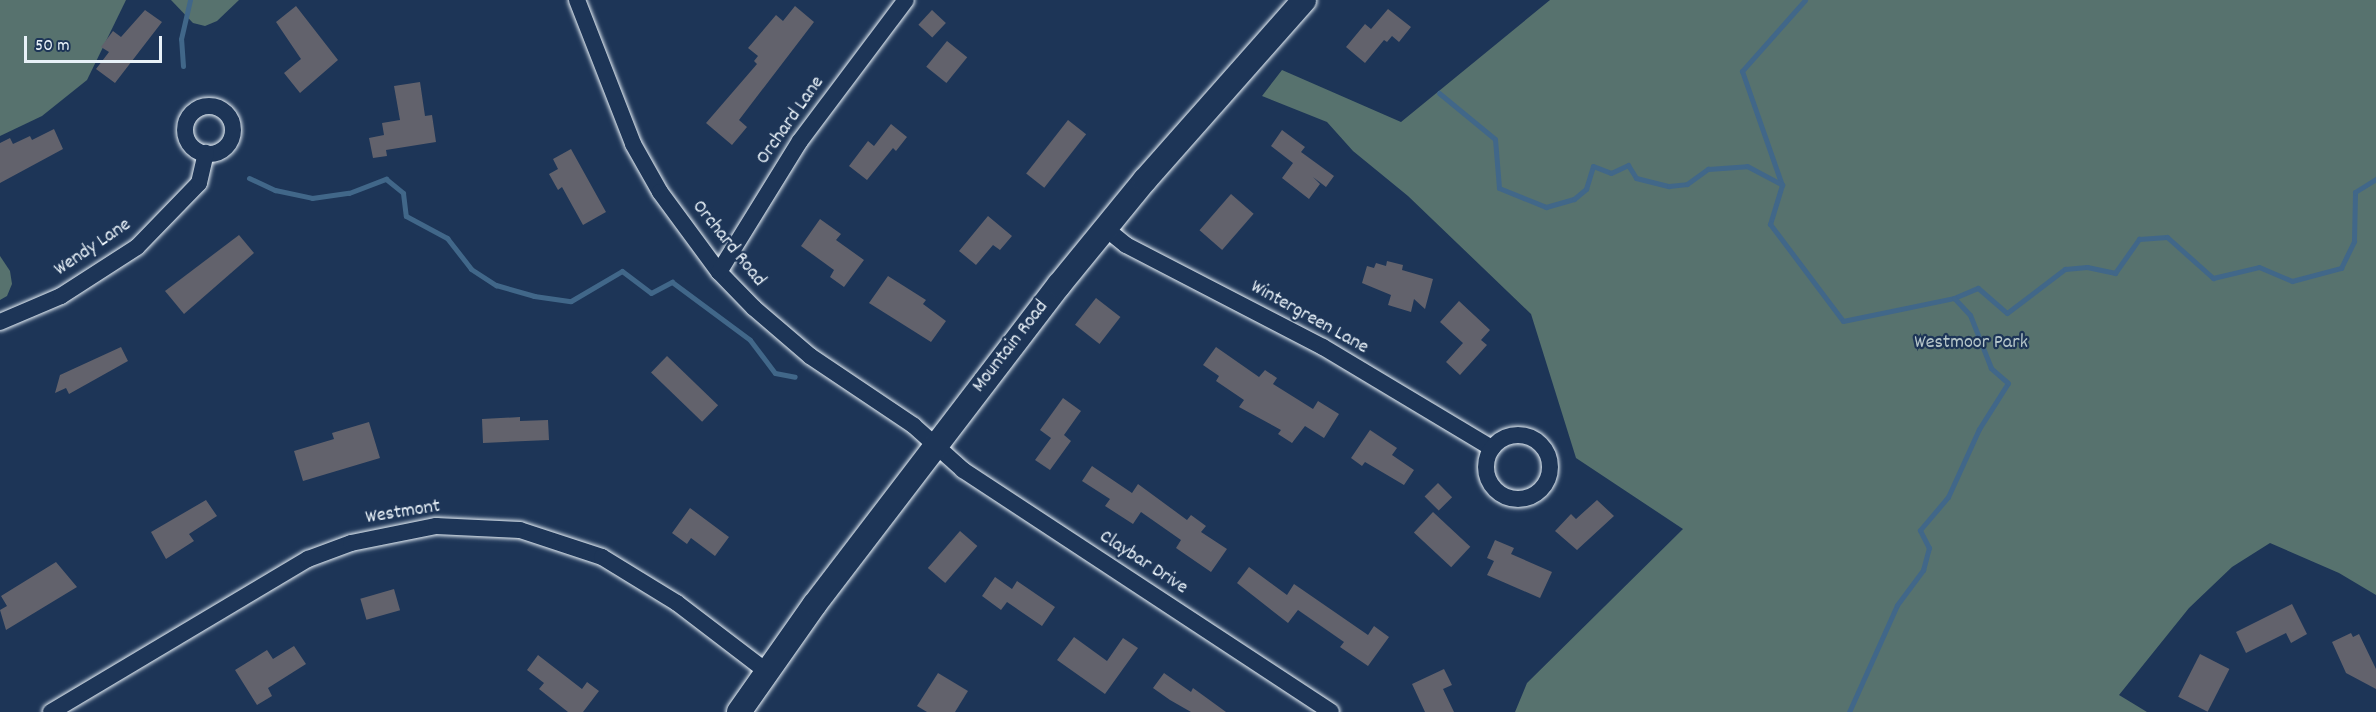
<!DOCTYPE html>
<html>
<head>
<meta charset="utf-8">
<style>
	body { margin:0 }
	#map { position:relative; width:2376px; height:712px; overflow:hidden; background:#1d3557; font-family:Dekko,sans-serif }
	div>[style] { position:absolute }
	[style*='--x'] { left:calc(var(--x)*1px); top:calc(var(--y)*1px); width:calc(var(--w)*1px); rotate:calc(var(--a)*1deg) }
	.green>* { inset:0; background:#57726e }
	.stream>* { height:5px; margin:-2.5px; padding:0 2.5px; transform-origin:2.5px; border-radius:2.5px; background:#416789 }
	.building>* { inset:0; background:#62626c; transform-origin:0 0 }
	.roads { filter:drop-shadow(0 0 2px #e8f1f8) drop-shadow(0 0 2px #e8f1f8) }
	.street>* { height:16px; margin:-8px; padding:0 8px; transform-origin:8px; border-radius:8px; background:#1d3557 }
	.street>.ring { margin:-8px; padding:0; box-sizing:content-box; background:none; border:16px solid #1d3557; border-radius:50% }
	.secondary>* { height:24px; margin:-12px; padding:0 12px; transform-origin:12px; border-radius:12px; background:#1d3557 }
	span { translate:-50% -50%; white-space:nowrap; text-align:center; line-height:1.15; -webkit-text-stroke:4.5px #1d3557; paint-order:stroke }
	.street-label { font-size:20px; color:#e8f1f8 }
	.park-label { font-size:20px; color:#b5c5c8 }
	.scale { position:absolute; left:24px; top:36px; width:138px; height:27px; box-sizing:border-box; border:3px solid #e8f1f8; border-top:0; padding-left:8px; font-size:18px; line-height:21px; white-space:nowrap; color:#e8f1f8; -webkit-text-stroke:4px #1d3557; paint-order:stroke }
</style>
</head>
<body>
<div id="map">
	<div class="green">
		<div style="clip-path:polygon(0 0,126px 0,87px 80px,42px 116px,0 136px)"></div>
		<div style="clip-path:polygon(171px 0,239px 0,217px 21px,205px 26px,193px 23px)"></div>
		<div style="clip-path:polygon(1550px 0,2376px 0,2376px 595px,2339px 573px,2270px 543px,2232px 567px,2189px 608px,2119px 695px,2147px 712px,1515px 712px,1527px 683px,1683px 529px,1576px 458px,1531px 314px,1408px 196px,1353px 151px,1327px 122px,1262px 96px,1282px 70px,1401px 122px)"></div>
		<div style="clip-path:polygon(0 256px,10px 271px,12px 284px,7px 296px,0 300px)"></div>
	</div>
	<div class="stream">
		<div style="--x:1805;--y:0;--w:95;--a:131.6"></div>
		<div style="--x:1742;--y:71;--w:121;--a:70.7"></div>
		<div style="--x:1782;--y:185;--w:41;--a:107.1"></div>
		<div style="--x:1770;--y:224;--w:121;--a:53"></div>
		<div style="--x:1843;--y:321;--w:113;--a:-11.7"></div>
		<div style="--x:1954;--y:298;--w:26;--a:-23"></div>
		<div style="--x:1978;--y:288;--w:38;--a:41"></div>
		<div style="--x:2007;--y:313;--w:73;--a:-37.2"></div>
		<div style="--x:2065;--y:269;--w:22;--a:-5"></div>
		<div style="--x:2087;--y:267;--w:29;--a:12"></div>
		<div style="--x:2115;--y:273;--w:42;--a:-54.8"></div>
		<div style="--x:2139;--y:239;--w:28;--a:-4"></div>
		<div style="--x:2167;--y:237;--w:62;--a:41.7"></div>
		<div style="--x:2213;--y:278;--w:47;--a:-13.4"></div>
		<div style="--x:2259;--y:267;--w:36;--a:23"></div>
		<div style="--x:2292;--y:281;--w:51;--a:-14.9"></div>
		<div style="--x:2341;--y:268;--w:30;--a:-64"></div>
		<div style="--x:2354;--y:241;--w:49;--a:-88.8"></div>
		<div style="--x:2355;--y:192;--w:25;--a:-32"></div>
		<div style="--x:183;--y:66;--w:27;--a:-94"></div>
		<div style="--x:181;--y:39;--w:40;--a:-77"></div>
		<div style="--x:1439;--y:93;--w:72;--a:39.4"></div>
		<div style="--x:1495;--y:139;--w:49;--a:85.3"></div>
		<div style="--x:1499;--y:188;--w:51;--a:22"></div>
		<div style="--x:1546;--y:207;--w:29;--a:-16"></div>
		<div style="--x:1574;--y:199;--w:16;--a:-40"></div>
		<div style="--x:1586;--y:189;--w:24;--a:-73"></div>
		<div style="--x:1593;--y:166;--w:19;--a:21"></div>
		<div style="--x:1611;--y:173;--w:19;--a:-25"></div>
		<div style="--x:1628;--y:165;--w:15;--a:58"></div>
		<div style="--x:1636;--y:178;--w:34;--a:14"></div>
		<div style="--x:1669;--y:186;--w:18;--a:-6"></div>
		<div style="--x:1687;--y:184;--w:26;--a:-36"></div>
		<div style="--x:1708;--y:169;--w:39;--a:-4"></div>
		<div style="--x:1747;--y:166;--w:40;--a:28"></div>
		<div style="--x:249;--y:178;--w:29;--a:25"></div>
		<div style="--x:275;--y:190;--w:38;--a:12"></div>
		<div style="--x:312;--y:198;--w:37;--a:-8"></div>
		<div style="--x:349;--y:193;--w:40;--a:-21"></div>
		<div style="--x:386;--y:179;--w:22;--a:39"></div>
		<div style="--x:403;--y:193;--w:23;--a:83"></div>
		<div style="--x:406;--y:216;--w:47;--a:28.2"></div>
		<div style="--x:447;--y:238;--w:39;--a:52"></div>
		<div style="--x:471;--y:269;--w:30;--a:33"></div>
		<div style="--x:496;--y:285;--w:40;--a:16"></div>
		<div style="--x:534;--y:296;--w:37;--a:8"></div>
		<div style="--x:571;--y:301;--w:59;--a:-30.5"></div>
		<div style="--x:622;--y:271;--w:36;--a:37"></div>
		<div style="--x:651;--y:293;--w:24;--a:-28"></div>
		<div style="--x:672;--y:282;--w:97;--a:36.6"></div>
		<div style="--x:750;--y:340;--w:41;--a:52.9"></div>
		<div style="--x:775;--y:373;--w:20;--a:11"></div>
		<div style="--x:1849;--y:712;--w:117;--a:-65.8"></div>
		<div style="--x:1897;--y:605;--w:44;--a:-53.4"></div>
		<div style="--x:1923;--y:570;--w:23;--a:-75"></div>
		<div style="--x:1929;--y:548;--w:20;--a:-117"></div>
		<div style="--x:1920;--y:530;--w:43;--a:-49.7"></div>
		<div style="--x:1948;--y:497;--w:75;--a:-65.5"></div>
		<div style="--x:1979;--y:429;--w:54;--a:-57.8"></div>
		<div style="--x:2008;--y:383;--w:23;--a:-139"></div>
		<div style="--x:1991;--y:368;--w:57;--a:-111.6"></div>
		<div style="--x:1970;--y:315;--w:23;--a:-133"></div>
	</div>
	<div class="building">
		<div style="clip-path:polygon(296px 6px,338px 60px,300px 93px,284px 73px,301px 59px,276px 22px)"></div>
		<div style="clip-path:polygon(795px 6px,814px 22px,739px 120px,747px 127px,732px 145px,706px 123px,757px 64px,754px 61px,758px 56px,748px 48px,776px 15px,783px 21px)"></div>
		<div style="clip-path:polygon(1388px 9px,1411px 27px,1399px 42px,1392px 36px,1387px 42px,1384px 40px,1365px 63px,1346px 47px,1365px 24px,1371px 29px)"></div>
		<div style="clip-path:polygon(145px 10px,162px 22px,115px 83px,96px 69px,109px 52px,101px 47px,113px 31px,121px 37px)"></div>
		<div style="left:932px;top:10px;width:19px;height:20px;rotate:43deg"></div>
		<div style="left:947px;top:41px;width:26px;height:33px;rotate:39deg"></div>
		<div style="clip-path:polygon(420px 82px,425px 116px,432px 115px,436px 142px,386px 150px,387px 156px,373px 158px,369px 138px,384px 135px,382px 123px,400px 120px,394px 86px)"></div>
		<div style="left:1068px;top:120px;width:23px;height:68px;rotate:38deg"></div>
		<div style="clip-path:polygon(891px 124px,907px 137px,896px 151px,893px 148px,867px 180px,849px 166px,868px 141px,874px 146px)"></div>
		<div style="clip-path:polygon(54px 129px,63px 149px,0 183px,0 143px,10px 138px,13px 144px,30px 136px,32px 140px)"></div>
		<div style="clip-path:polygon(1282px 130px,1305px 147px,1301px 152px,1334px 176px,1326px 187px,1313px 177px,1320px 184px,1309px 199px,1282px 178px,1293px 163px,1271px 146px)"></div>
		<div style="clip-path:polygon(571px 149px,606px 212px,583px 225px,562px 187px,558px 190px,549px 174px,558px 169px,553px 159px)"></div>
		<div style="left:1231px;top:194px;width:30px;height:48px;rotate:41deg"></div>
		<div style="clip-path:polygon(988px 216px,1012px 236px,1000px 250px,993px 245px,976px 265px,959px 251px)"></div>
		<div style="clip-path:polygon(820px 219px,841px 234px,836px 240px,864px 260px,844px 287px,830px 277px,834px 270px,801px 246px)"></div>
		<div style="clip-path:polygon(239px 235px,254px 253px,184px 314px,165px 291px)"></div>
		<div style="clip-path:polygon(1387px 261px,1403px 265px,1402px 270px,1433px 279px,1425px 309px,1414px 299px,1411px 312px,1388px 305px,1391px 295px,1362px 283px,1367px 266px,1374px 268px,1376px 263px,1386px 266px)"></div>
		<div style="clip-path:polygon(888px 276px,926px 300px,923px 304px,946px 321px,931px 342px,869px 303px)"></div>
		<div style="left:1096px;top:298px;width:31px;height:34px;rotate:38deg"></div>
		<div style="clip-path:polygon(1459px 301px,1490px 330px,1481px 340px,1487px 345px,1460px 375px,1446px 362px,1463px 343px,1440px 322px)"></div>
		<div style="clip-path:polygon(121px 347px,128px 361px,69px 394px,66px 388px,55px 393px,60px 375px)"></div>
		<div style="clip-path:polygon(1216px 347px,1259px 377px,1265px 370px,1277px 378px,1273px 384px,1313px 409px,1318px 401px,1339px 414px,1324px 438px,1305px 426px,1292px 443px,1278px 434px,1281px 430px,1239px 407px,1244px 400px,1216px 381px,1219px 376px,1203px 365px)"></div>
		<div style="left:667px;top:356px;width:71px;height:23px;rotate:44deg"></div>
		<div style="clip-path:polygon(1063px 398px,1081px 411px,1064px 435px,1071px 441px,1050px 470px,1035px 460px,1051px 438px,1040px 430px)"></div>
		<div style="clip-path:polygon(520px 417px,520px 421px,548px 420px,549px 440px,483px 443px,482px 419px)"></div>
		<div style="clip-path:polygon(369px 422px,380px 458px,303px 481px,294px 451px,334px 439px,332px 433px)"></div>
		<div style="clip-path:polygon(1370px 430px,1397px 448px,1392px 455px,1414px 470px,1404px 485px,1365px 462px,1362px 466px,1351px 458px)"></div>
		<div style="clip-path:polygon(1092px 466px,1132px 493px,1138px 484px,1187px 520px,1191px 515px,1206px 526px,1201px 532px,1227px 549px,1211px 572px,1176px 548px,1181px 540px,1141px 512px,1133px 524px,1105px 506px,1110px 499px,1082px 481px)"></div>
		<div style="left:1438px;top:483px;width:20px;height:19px;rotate:45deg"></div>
		<div style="clip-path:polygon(206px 500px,217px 516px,189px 534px,194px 541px,166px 559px,151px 532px)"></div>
		<div style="clip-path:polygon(1597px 500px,1614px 516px,1577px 550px,1555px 531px,1571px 514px,1576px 519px)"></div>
		<div style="clip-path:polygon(690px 508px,729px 537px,715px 556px,691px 538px,687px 544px,672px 533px)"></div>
		<div style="left:1433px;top:512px;width:51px;height:28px;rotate:43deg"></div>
		<div style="left:960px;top:531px;width:23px;height:49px;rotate:41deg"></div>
		<div style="clip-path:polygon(1495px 540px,1514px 548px,1511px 554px,1552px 572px,1540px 598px,1487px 575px,1494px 561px,1487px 558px)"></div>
		<div style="clip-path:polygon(56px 562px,77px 587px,6px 630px,0 610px,7px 606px,1px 596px)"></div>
		<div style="clip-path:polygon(1249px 567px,1287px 595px,1294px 584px,1368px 635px,1374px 626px,1389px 637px,1368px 666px,1340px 647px,1344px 642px,1298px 610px,1288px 623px,1237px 583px)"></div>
		<div style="clip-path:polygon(995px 577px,1012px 589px,1017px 581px,1055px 607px,1042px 626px,1007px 602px,1001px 610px,982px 596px)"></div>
		<div style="left:394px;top:589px;width:22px;height:35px;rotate:74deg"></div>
		<div style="clip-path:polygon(2292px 604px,2307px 634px,2291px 643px,2286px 633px,2246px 653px,2236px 632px)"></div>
		<div style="clip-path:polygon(2351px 633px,2353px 637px,2359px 634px,2376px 669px,2376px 689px,2346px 673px,2332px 642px)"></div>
		<div style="clip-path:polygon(1074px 637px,1107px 661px,1123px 638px,1138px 648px,1105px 694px,1057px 660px)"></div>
		<div style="clip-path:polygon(294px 646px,306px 664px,268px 688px,272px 696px,257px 705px,235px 670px,267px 650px,273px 659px)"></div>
		<div style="left:2200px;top:654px;width:33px;height:48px;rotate:27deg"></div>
		<div style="clip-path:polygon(538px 655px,582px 689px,587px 682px,599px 691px,583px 712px,568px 712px,539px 689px,544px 683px,527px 670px)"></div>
		<div style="clip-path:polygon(1444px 669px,1452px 685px,1443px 689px,1454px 712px,1425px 712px,1412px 684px)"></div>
		<div style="clip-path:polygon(938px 673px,968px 691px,955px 712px,927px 712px,917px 706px)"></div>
		<div style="clip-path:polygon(1164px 673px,1191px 692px,1193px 688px,1226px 712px,1191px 712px,1170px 700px,1153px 688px)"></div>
	</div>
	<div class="roads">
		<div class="street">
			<div style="--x:577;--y:0;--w:155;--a:68.7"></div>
			<div style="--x:633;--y:144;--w:55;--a:60.6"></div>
			<div style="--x:660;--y:192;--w:99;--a:53.6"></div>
			<div style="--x:719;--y:272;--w:50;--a:45.8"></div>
			<div style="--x:754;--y:308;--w:74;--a:40.6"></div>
			<div style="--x:810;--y:356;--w:125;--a:33.9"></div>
			<div style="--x:914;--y:426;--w:66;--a:41.9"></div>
			<div style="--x:963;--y:470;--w:440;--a:33.3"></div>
			<div class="ring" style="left:185px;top:106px;width:32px;height:32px"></div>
			<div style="--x:1105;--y:228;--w:27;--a:39"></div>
			<div style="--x:1126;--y:245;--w:222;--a:27.4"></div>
			<div style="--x:1323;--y:347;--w:197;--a:30.9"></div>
			<div style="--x:719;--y:272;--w:154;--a:-58.3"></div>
			<div style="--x:800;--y:141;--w:176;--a:-53.1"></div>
			<div style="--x:0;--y:322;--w:66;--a:-23.1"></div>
			<div style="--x:61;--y:296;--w:90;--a:-32.8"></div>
			<div style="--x:137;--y:247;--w:89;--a:-45.9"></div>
			<div style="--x:199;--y:183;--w:31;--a:-77"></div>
			<div class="ring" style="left:1486px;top:435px;width:48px;height:48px"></div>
			<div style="--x:51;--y:712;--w:299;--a:-30.8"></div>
			<div style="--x:308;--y:559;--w:46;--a:-20.4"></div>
			<div style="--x:351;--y:543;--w:87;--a:-11.3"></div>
			<div style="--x:436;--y:526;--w:84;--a:2.7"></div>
			<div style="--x:520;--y:530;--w:86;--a:18.2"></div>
			<div style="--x:602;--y:557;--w:88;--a:31.5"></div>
			<div style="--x:677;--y:603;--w:111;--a:37.3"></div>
		</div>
		<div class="secondary">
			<div style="--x:739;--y:712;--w:132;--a:-54.9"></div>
			<div style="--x:815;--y:604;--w:402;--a:-52.6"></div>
			<div style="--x:1059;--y:285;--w:136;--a:-50.7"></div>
			<div style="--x:1145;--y:180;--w:240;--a:-48.5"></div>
		</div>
	</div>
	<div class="street-label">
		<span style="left:791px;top:121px;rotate:-55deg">Orchard Lane</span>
		<span style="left:728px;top:244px;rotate:51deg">Orchard Road</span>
		<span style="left:93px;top:248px;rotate:-34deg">Wendy Lane</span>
		<span style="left:1309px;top:318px;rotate:29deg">Wintergreen Lane</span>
		<span style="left:1011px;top:347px;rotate:-52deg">Mountain Road</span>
		<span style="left:403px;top:513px;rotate:-9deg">Westmont</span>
		<span style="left:1143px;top:563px;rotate:33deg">Claybar Drive</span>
	</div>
	<div class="park-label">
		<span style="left:1971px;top:343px">Westmoor Park</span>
	</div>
	<div class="scale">50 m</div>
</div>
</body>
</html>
